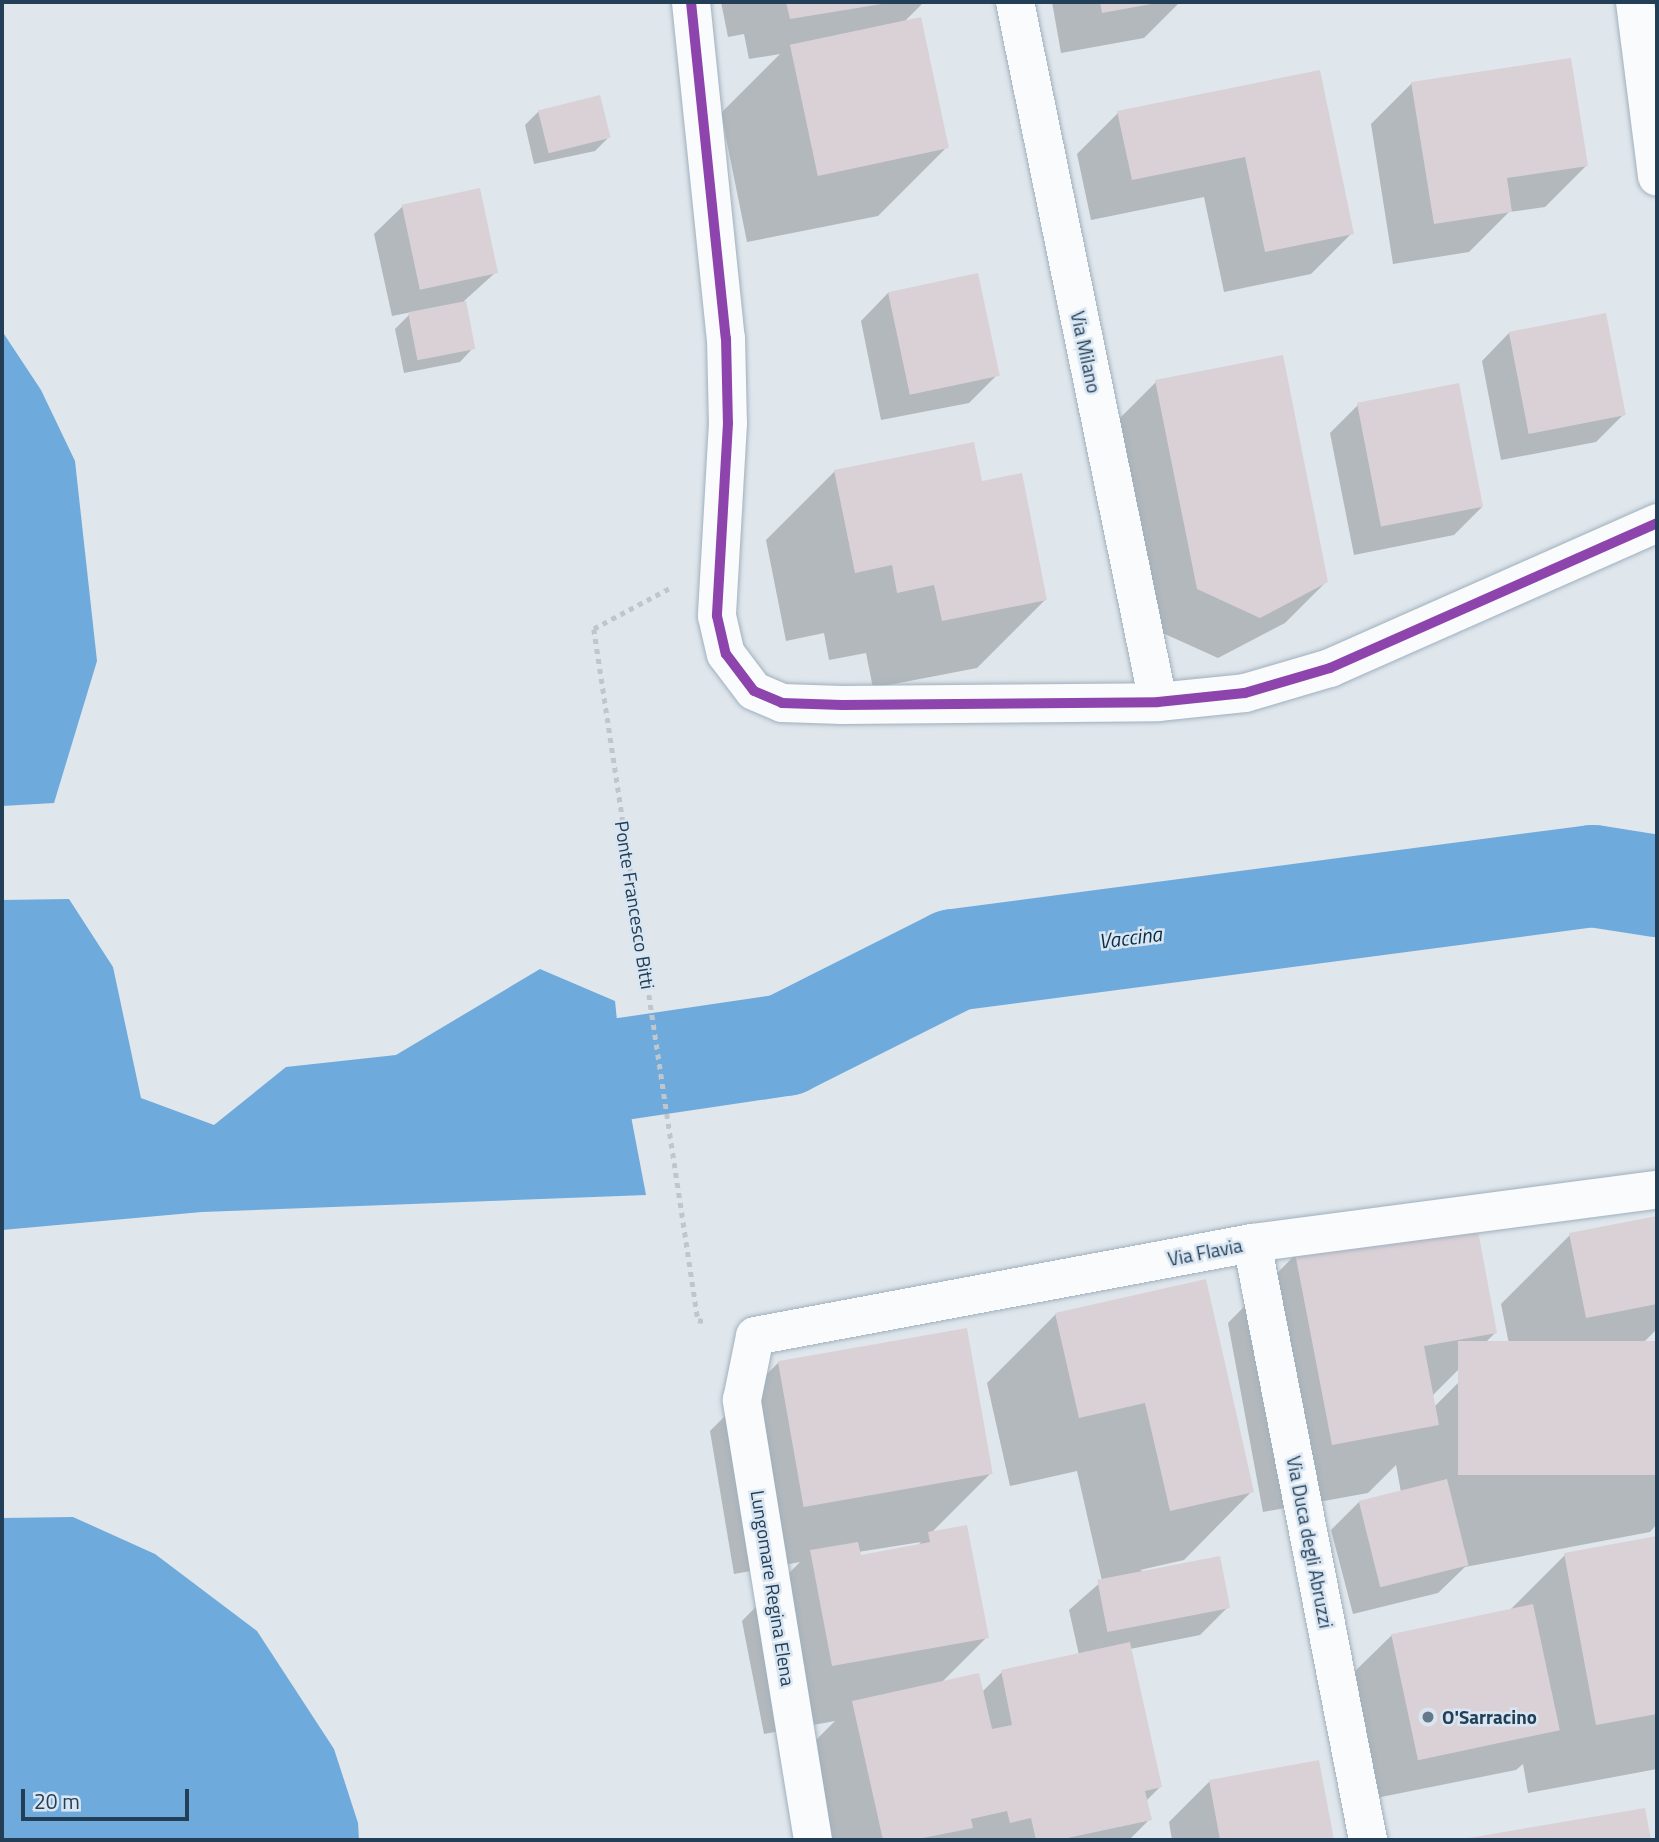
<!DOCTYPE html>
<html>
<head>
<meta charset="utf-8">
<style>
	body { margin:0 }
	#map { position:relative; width:1659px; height:1842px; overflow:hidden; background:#dfe6ec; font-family:"Titillium Web",sans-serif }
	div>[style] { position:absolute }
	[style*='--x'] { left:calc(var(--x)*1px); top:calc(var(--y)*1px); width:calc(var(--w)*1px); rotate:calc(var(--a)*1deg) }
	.water>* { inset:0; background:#6faadc }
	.shadow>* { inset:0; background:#0003 }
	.river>* { height:102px; margin:-51px; padding:0 51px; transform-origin:51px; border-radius:51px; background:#6faadc }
	.building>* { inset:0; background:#dad1d7; transform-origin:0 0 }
	.path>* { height:4.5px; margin-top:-2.25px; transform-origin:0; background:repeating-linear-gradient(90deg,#c0c7cc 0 5px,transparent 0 10px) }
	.roads { filter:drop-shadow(0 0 2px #a0b0bd) drop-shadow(0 0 2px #a0b0bd) }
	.minor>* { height:38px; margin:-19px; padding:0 19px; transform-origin:19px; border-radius:19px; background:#fafbfc }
	.tertiary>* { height:38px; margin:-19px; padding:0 19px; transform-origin:19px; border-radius:19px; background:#fafbfc }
	.bus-1>* { height:10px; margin:-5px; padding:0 5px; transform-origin:5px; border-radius:5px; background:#8e44ad }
	.dots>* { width:19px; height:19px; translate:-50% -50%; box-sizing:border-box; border:4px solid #d9e6f2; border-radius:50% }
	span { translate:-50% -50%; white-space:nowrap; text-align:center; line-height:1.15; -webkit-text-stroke:5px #d9e6f2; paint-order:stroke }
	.street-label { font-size:19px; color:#233f57 }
	.poi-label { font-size:19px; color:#233f57; font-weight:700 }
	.left { translate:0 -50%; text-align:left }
	.water-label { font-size:21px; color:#092c47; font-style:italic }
	.frame { position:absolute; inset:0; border:4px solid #233f57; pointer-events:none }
	.scale { position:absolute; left:21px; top:1789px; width:168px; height:32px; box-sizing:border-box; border:4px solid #233f57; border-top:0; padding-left:9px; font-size:21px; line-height:24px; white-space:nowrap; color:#233f57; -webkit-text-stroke:5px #d9e6f2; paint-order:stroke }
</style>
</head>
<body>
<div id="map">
	<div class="water">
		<div style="clip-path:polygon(2px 331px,41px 390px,75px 461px,97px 661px,54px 803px,2px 806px)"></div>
		<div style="clip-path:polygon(69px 899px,113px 967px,141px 1098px,214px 1125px,286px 1067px,396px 1055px,540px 969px,615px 1001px,622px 1069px,646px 1195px,202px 1212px,2px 1230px,2px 900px)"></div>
		<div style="clip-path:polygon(73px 1517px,155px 1554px,257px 1631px,334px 1749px,358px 1823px,359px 1840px,2px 1840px,2px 1518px)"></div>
	</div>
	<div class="shadow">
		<div style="clip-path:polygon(721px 2px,924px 2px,904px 22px,946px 148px,878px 216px,747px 242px,721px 113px,780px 54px,749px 59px,744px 34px,728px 37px)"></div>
		<div style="clip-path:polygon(1052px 2px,1180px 2px,1144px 38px,1061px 53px)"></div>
		<div style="clip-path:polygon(1318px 72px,1352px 233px,1311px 274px,1224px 292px,1204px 197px,1091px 220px,1077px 154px,1118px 113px)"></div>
		<div style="clip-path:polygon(1412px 83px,1586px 166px,1545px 207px,1509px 212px,1469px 252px,1393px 264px,1371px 124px)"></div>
		<div style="clip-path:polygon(539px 111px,609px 137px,595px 151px,534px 164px,525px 125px)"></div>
		<div style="clip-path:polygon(403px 206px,496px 272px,464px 301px,473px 348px,460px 362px,404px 373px,395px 329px,412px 312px,392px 316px,374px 234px)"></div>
		<div style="clip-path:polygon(889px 292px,997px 375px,969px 403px,881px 420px,861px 321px)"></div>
		<div style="clip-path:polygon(1510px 332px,1624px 414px,1596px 442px,1501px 460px,1482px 361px)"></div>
		<div style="clip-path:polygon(1156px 382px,1326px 582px,1285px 623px,1218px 658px,1156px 630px,1115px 423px)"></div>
		<div style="clip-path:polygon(1358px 405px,1482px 507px,1454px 535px,1354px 555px,1330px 433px)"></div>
		<div style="clip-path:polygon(835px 471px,980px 483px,1046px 599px,977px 668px,873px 688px,866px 653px,829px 660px,824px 633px,786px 641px,766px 540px)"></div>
		<div style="clip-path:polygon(1657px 1218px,1657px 1329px,1640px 1346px,1657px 1342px,1657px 1524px,1650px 1532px,1465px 1567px,1438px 1593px,1353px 1614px,1331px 1530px,1359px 1502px,1401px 1492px,1396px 1465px,1368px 1493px,1263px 1512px,1228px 1323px,1296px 1254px,1495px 1333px,1432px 1396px,1434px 1407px,1462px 1379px,1514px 1369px,1501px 1304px,1570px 1235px)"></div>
		<div style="clip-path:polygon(evenodd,1056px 1314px,1252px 1491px,1184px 1560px,1140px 1570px,1228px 1607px,1200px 1635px,1130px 1649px,1160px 1787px,1146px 1801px,1150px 1819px,1129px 1840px,800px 1840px,785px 1771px,835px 1721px,764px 1734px,742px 1621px,800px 1562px,734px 1574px,710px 1431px,779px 1362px,991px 1473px,930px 1534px,987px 1637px,940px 1684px,982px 1692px,1002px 1672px,1079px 1655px,1069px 1610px,1102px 1581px,1077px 1471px,1010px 1486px,987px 1383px,1056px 1314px,921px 1542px,916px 1547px,859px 1557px,858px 1552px,921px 1542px)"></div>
		<div style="clip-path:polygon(1657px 1538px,1657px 1769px,1528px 1793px,1523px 1764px,1516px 1770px,1376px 1798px,1351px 1675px,1392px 1635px,1509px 1611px,1565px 1555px)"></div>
		<div style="clip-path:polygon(1318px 1762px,1332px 1840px,1172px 1840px,1169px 1822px,1210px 1781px)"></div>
		<div style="clip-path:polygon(1644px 1810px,1649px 1840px,1465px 1840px)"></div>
	</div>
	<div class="river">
		<div style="--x:622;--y:1069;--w:165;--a:-8.4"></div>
		<div style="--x:785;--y:1045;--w:189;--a:-26.7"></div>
		<div style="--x:954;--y:960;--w:644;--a:-7.49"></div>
		<div style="--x:1593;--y:876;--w:65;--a:8.9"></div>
	</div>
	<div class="building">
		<div style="clip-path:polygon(786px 2px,888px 2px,888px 3px,790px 19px)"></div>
		<div style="clip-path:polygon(1100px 2px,1157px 2px,1157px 3px,1102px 13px)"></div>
		<div style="left:921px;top:17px;width:134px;height:134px;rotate:78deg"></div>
		<div style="clip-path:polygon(1571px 58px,1588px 166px,1507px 178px,1512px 212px,1434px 224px,1411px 82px)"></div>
		<div style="clip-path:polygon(1320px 70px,1354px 234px,1265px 252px,1245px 157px,1132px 180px,1117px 111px)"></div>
		<div style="left:600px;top:95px;width:44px;height:64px;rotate:76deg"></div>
		<div style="left:480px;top:188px;width:87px;height:80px;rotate:78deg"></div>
		<div style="left:978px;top:273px;width:105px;height:92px;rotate:78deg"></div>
		<div style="left:466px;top:301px;width:49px;height:59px;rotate:79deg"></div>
		<div style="left:1606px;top:313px;width:104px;height:99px;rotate:79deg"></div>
		<div style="clip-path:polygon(1283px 355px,1328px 582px,1260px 618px,1197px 589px,1155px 380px)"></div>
		<div style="left:1459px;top:383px;width:126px;height:104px;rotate:79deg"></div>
		<div style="clip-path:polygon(974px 442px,982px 481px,1022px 473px,1047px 600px,942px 621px,934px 585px,897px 593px,892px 565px,855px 573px,834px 470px)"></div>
		<div style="clip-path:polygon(1657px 1216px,1657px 1304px,1586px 1318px,1569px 1233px)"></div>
		<div style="clip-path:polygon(1476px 1220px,1497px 1333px,1424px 1346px,1439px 1425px,1332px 1445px,1295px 1253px)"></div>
		<div style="clip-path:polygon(1206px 1279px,1254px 1492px,1170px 1511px,1145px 1403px,1079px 1418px,1055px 1313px)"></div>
		<div style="left:967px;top:1328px;width:148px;height:192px;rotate:80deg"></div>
		<div style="left:1657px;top:1341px;width:134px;height:199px;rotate:90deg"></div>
		<div style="left:1447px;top:1479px;width:89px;height:91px;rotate:76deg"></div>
		<div style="clip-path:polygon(967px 1525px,989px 1638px,832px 1666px,810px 1550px,858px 1542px,861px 1555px,930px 1542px,928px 1532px)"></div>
		<div style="clip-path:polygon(1657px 1536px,1657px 1714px,1596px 1725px,1564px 1553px)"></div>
		<div style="left:1220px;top:1556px;width:53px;height:125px;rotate:79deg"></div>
		<div style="left:1533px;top:1604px;width:129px;height:145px;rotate:78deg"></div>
		<div style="clip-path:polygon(1130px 1642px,1162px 1787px,1145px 1791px,1152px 1820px,1058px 1840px,1036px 1840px,1031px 1818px,1010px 1823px,1007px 1811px,971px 1819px,973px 1828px,913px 1840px,883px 1840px,852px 1701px,979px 1673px,992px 1729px,1012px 1725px,1001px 1670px)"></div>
		<div style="clip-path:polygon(1319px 1760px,1334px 1840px,1220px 1840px,1209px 1780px)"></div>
		<div style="clip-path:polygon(1645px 1808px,1651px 1840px,1463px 1840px,1463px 1839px)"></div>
	</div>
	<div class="path">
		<div style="--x:669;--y:589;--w:85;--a:151.9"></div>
		<div style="--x:594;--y:629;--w:699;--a:81.44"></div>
		<div style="--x:698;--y:1320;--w:9;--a:13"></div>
	</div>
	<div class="roads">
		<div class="minor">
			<div style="--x:691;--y:2;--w:338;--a:84.1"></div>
			<div style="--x:726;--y:338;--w:85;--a:88.7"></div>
			<div style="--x:728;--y:423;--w:193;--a:93.3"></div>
			<div style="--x:717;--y:616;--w:39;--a:77"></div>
			<div style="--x:726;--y:654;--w:46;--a:52.9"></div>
			<div style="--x:754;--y:691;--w:30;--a:23"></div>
			<div style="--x:782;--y:703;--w:60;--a:1.9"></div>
			<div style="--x:842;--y:705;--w:316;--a:-0.5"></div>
			<div style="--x:1158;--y:702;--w:87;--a:-5.9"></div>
			<div style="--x:1245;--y:693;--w:89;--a:-16.4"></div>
			<div style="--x:1330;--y:668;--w:358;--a:-23.9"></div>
			<div style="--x:1015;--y:2;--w:714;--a:78.45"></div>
			<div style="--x:1252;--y:1243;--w:608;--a:79"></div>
			<div style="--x:813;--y:1840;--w:446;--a:-99.2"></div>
			<div style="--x:742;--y:1400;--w:65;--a:-78.5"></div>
			<div style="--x:755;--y:1336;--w:506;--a:-10.6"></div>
			<div style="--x:1252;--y:1243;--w:408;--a:-7.5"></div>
		</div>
		<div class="tertiary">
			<div style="--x:1635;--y:2;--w:176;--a:82.8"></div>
		</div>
	</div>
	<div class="bus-1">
		<div style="--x:691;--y:2;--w:338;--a:84.1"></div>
		<div style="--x:726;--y:338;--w:85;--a:88.7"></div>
		<div style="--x:728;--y:423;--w:193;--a:93.3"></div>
		<div style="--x:717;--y:616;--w:39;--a:77"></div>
		<div style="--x:726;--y:654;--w:46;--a:52.9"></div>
		<div style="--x:754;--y:691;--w:30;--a:23"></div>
		<div style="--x:782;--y:703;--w:60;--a:1.9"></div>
		<div style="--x:842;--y:705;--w:316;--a:-0.5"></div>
		<div style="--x:1158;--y:702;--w:87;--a:-5.9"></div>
		<div style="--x:1245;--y:693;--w:89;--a:-16.4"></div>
		<div style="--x:1330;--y:668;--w:358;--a:-23.9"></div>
	</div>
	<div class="dots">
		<div style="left:1428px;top:1717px;background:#65798b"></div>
	</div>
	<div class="street-label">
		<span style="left:1086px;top:352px;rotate:78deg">Via Milano</span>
		<span style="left:635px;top:905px;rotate:81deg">Ponte Francesco Bitti</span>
		<span style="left:1205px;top:1252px;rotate:-11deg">Via Flavia</span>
		<span style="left:1310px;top:1542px;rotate:79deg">Via Duca degli Abruzzi</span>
		<span style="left:773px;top:1588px;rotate:81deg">Lungomare Regina Elena</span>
	</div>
	<div class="poi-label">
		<span class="left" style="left:1442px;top:1717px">O'Sarracino</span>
	</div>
	<div class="water-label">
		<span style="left:1130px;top:937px;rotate:-7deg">Vaccina</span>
	</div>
	<div class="frame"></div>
	<div class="scale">20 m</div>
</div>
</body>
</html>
